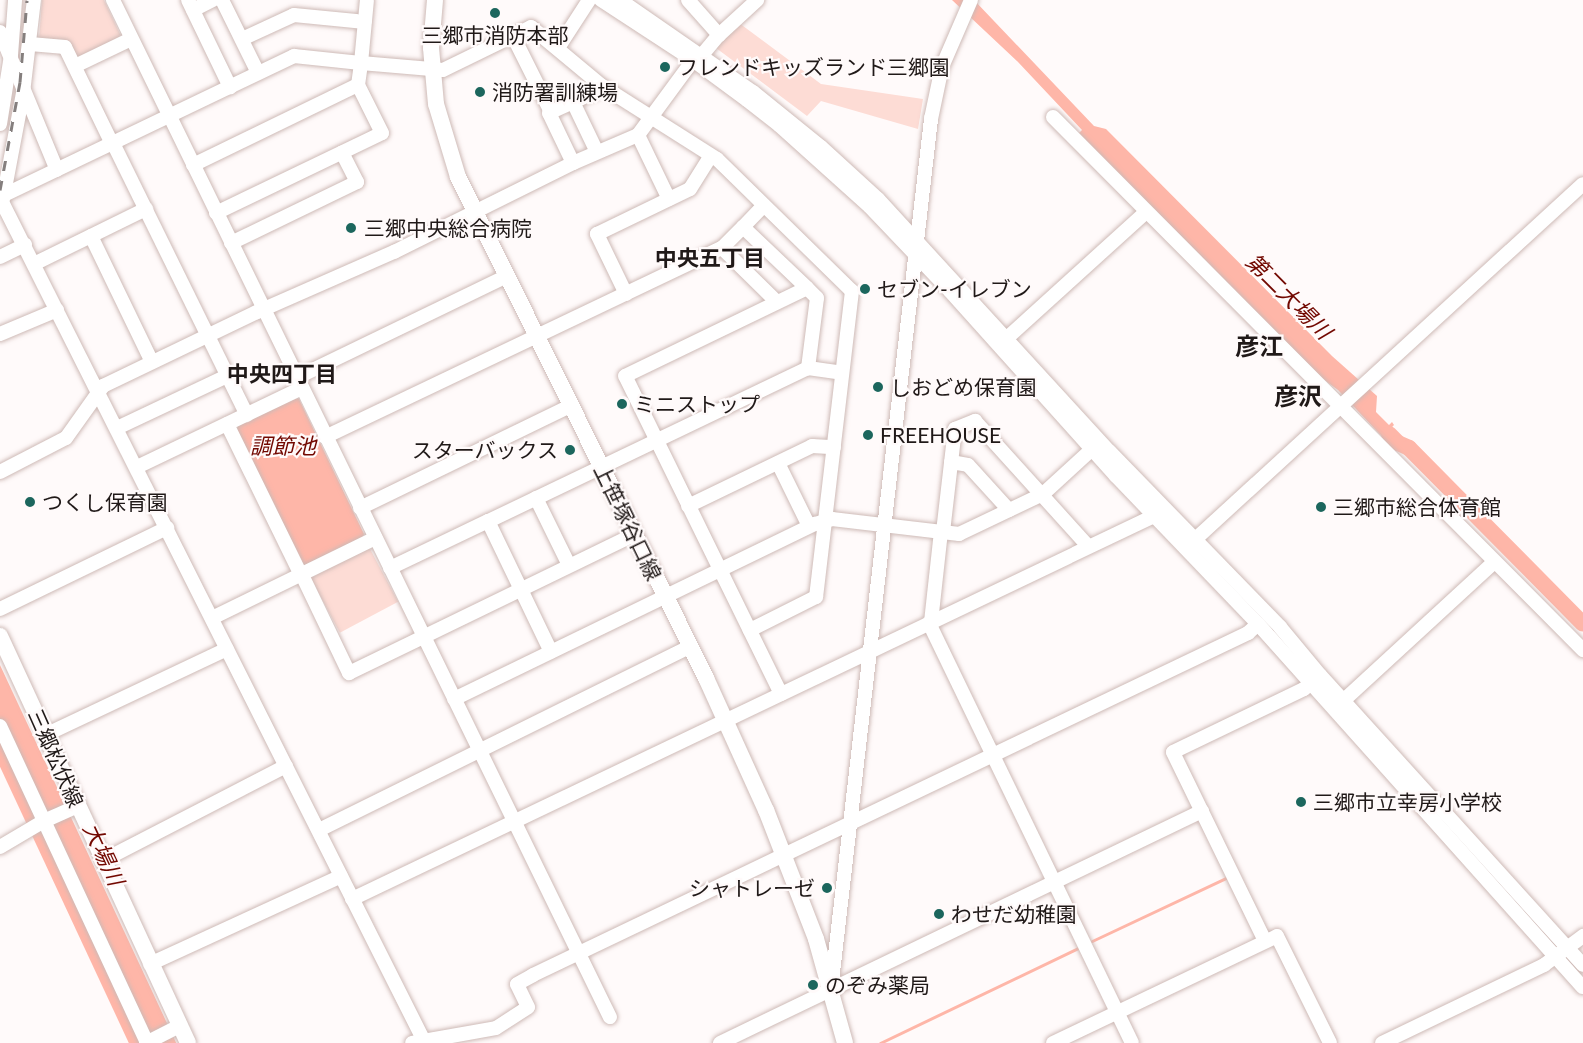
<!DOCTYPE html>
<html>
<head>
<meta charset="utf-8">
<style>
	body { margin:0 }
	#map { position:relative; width:1583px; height:1043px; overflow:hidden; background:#fffafa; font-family:Lato,"Noto Sans JP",sans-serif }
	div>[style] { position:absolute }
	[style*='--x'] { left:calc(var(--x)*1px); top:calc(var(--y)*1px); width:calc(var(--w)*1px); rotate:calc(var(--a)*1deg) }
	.green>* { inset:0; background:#fddcd5; transform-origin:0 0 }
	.water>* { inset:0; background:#feb6a8; transform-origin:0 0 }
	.stream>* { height:3px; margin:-1.5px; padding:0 1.5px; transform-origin:1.5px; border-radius:1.5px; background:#feb6a8 }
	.river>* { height:16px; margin:-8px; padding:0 8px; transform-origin:8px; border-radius:8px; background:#feb6a8 }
	.roads { filter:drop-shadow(0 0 2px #cebab6) drop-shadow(0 0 2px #cebab6) }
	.minor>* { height:14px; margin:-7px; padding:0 7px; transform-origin:7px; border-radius:7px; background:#fff }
	.major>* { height:16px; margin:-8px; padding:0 8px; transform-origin:8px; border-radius:8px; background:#fff }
	.rail>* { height:3px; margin-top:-1.5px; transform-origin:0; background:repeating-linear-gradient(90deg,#857f7e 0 10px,transparent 0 20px) }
	.dots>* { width:16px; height:16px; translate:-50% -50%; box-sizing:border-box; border:3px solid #fffafa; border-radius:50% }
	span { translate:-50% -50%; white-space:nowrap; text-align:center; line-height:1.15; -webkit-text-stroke:4.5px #fffafa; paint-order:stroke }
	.poi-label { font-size:21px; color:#201918 }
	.left { translate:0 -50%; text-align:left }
	.right { translate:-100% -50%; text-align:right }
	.street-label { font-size:21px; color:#201918 }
	.neighbourhood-label { font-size:22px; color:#201918; font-weight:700 }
	.water-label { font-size:22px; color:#720800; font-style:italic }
	.quarter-label { font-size:24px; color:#201918; font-weight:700 }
</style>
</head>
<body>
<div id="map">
	<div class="green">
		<div style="clip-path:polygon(42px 0,104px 0,120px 34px,119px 38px,79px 59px,39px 40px)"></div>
		<div style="clip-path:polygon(739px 23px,821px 84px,923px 99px,918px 129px,821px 101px,807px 116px,716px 48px)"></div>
		<div style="left:369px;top:547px;width:62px;height:66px;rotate:62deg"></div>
	</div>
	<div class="water">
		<div style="clip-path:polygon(952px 0,974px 0,1094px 126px,1106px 129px,1332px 356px,1377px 396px,1376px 412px,1389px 425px,1392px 422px,1394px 425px,1391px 428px,1407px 444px,1404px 450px,1392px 447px,1338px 390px,1323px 379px,1079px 133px,1082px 130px,1018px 62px)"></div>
		<div style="clip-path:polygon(295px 398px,299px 399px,364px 534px,363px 537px,307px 566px,303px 565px,237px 430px,238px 426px)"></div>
		<div style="left:0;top:665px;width:417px;height:43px;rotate:65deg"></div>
	</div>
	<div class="stream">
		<div style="--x:1092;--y:941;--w:150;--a:-25.2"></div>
		<div style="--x:880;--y:1043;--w:220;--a:-25.6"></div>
	</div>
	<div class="river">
		<div style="--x:1389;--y:434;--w:13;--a:45"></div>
		<div style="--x:1398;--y:443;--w:12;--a:24"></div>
		<div style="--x:1409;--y:448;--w:247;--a:45.3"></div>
	</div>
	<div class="roads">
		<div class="minor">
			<div style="--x:113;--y:0;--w:1132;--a:63.96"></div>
			<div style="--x:188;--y:0;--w:97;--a:64.2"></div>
			<div style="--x:222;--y:0;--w:81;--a:63.7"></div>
			<div style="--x:601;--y:0;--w:110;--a:33.1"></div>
			<div style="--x:693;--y:60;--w:67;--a:36.5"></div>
			<div style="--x:747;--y:100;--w:41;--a:38"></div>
			<div style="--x:779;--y:125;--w:122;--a:42"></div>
			<div style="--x:870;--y:207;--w:116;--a:46.4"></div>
			<div style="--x:950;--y:291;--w:249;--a:48.1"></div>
			<div style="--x:1116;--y:476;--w:205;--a:46.2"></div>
			<div style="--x:1258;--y:624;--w:487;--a:48.2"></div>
			<div style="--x:620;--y:0;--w:162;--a:34.7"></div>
			<div style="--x:753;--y:92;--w:87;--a:39"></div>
			<div style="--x:821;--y:147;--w:77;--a:42.4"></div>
			<div style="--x:878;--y:199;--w:343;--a:47.5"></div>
			<div style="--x:1110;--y:452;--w:244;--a:45.8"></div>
			<div style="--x:1280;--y:627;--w:62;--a:50.2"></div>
			<div style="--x:1320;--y:675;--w:391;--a:47.8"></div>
			<div style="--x:688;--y:0;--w:47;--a:48.5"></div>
			<div style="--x:193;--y:10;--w:22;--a:-27"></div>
			<div style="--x:0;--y:32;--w:149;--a:67.6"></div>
			<div style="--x:513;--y:36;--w:85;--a:63.4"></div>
			<div style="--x:242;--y:39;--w:57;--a:-24.8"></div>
			<div style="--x:294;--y:15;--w:71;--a:5.6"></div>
			<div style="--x:30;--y:44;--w:35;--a:5"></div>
			<div style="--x:65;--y:47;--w:108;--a:64.1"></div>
			<div style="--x:558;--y:48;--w:57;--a:-57.1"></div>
			<div style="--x:75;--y:66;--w:62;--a:-25.7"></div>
			<div style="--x:573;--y:102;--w:55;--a:64.4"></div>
			<div style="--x:1053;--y:117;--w:752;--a:45.16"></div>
			<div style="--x:0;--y:124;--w:70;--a:-80.9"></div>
			<div style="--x:11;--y:55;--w:55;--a:-85.8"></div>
			<div style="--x:638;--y:135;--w:71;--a:64.2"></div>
			<div style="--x:113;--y:143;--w:303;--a:63.8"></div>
			<div style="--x:573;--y:163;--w:55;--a:-115.6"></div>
			<div style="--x:549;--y:113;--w:55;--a:-24.7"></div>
			<div style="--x:599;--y:90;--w:5;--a:-53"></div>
			<div style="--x:193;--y:165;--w:183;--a:-25.9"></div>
			<div style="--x:4;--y:195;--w:322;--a:-25.6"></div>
			<div style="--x:294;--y:56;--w:67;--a:6"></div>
			<div style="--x:361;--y:63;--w:63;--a:-84.6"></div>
			<div style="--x:3;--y:199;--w:108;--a:-79.3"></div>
			<div style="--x:23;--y:93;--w:94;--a:-83.3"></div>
			<div style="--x:2;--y:202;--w:941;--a:63.3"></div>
			<div style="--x:216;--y:213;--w:184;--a:-25.7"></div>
			<div style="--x:382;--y:133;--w:54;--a:-116.6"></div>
			<div style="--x:358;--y:85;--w:22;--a:-82"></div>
			<div style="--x:361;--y:63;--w:82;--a:4.9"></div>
			<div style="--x:443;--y:70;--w:98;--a:-26"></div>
			<div style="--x:531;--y:27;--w:92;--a:39.7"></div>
			<div style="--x:602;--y:86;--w:136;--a:32.4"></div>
			<div style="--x:717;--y:159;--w:189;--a:44.4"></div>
			<div style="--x:852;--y:291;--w:308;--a:96.7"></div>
			<div style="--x:816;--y:597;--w:74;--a:153.4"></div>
			<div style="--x:743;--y:227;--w:30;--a:-46"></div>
			<div style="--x:91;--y:236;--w:140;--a:64.2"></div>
			<div style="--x:231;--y:243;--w:140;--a:-25.8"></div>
			<div style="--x:357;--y:182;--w:33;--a:-117"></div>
			<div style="--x:722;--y:248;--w:77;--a:44.5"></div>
			<div style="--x:0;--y:257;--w:28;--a:-26"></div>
			<div style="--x:34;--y:264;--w:125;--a:-26.2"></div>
			<div style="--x:626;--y:294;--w:67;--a:-115.8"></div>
			<div style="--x:597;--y:234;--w:103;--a:-25.8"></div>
			<div style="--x:690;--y:189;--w:39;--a:-58"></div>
			<div style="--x:0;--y:334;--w:62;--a:-22.8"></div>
			<div style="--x:1007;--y:338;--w:188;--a:-42.2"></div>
			<div style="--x:808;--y:368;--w:34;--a:8"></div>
			<div style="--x:296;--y:378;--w:232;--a:-25.8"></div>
			<div style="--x:227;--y:424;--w:168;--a:63.9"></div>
			<div style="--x:117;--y:428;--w:122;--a:-25.3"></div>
			<div style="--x:325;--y:437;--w:440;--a:-25.5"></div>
			<div style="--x:722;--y:248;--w:30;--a:-45"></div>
			<div style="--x:743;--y:227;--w:88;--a:43.6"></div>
			<div style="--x:807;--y:288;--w:14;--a:45"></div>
			<div style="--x:817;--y:298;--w:71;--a:97.3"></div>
			<div style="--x:808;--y:368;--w:355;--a:154.4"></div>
			<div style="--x:488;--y:521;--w:145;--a:64.3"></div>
			<div style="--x:951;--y:462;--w:17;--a:10"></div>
			<div style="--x:968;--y:465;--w:61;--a:47.7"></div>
			<div style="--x:778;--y:463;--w:70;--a:63.8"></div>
			<div style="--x:137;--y:467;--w:183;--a:-25.6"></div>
			<div style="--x:0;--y:472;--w:74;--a:-27.3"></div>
			<div style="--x:66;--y:438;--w:64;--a:-54.6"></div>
			<div style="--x:103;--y:386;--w:171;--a:-25.7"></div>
			<div style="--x:257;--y:312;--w:150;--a:-23.7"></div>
			<div style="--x:394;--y:252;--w:200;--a:-26.4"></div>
			<div style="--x:573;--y:163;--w:71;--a:-23.3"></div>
			<div style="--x:638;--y:135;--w:93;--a:-53.7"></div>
			<div style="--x:693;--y:60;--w:10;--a:-29"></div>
			<div style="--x:702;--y:55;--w:26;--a:-50"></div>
			<div style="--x:719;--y:35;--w:52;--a:-42.6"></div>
			<div style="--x:536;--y:498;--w:75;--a:63.8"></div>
			<div style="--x:688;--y:506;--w:138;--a:-25.8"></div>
			<div style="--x:812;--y:446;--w:22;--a:3"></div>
			<div style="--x:360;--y:508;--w:233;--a:-25.9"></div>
			<div style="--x:943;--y:532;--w:104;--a:-83.4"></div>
			<div style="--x:955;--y:429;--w:22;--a:-22"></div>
			<div style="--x:975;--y:421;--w:169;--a:47.9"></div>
			<div style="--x:1189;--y:545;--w:534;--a:-42.5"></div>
			<div style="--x:390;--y:568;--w:109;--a:-25.6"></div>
			<div style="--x:302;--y:575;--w:109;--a:64.4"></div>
			<div style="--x:349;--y:673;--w:318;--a:-25.9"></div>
			<div style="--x:0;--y:609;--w:186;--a:-25.9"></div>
			<div style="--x:212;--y:618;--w:182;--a:-26.1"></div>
			<div style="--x:931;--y:622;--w:91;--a:-83.7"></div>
			<div style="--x:929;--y:623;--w:466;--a:64.2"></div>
			<div style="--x:781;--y:694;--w:354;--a:-116.1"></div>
			<div style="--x:625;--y:376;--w:202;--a:-25.8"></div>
			<div style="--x:454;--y:699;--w:401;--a:-25.9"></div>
			<div style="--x:815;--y:524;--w:18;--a:-16"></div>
			<div style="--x:832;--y:519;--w:128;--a:6.7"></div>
			<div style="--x:959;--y:534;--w:93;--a:-25.5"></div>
			<div style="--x:1043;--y:494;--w:65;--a:-42.5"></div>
			<div style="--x:1343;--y:701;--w:205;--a:-42.6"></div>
			<div style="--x:0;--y:726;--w:349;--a:65.1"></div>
			<div style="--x:45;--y:735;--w:201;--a:-25.3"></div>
			<div style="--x:319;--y:830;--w:414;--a:-26.3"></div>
			<div style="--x:0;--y:847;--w:51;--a:-30.6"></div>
			<div style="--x:44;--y:821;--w:36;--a:-24"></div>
			<div style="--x:102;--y:861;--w:207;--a:-27.3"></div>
			<div style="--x:352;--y:899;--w:889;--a:-25.53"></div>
			<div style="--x:1265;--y:941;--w:210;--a:-116"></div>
			<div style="--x:1173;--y:752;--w:145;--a:-25.7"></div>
			<div style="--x:1304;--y:689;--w:9;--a:-41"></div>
			<div style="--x:150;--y:964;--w:210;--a:-24.7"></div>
			<div style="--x:831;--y:990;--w:877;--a:-83.45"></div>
			<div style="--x:931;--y:119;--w:53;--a:-78.1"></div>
			<div style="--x:942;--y:67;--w:73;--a:-66.6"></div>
			<div style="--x:146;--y:1043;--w:38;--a:-27"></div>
			<div style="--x:412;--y:1043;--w:85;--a:-10.1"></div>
			<div style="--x:496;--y:1028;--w:38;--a:-33"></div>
			<div style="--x:528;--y:1007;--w:25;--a:-116"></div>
			<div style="--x:517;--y:984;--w:18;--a:-29"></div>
			<div style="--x:533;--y:975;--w:793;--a:-25.56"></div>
			<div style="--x:1248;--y:633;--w:13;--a:-42"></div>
			<div style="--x:720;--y:1043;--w:535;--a:-25.7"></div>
			<div style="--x:1053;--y:1043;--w:248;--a:-25.5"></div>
			<div style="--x:1277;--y:936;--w:119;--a:63.6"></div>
			<div style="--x:1382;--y:1043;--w:180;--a:-25.7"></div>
			<div style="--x:1544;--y:965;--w:49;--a:-36.6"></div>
		</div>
		<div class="major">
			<div style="--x:435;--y:0;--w:48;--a:94.8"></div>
			<div style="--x:431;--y:48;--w:56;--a:84.9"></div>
			<div style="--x:436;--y:104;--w:76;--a:73.2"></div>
			<div style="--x:458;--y:177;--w:559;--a:63.66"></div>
			<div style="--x:706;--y:678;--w:145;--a:65.6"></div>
			<div style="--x:766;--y:810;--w:138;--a:68.8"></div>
			<div style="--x:816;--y:939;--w:108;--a:74.4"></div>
			<div style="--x:0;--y:636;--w:448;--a:65.2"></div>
		</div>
	</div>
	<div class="rail">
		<div style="--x:0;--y:190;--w:110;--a:-79.5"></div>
		<div style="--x:20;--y:82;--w:82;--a:-85.1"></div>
	</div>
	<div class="dots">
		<div style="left:495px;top:13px;background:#1c665d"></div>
		<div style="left:665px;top:67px;background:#1c665d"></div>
		<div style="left:480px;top:92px;background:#1c665d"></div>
		<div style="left:351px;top:228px;background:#1c665d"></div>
		<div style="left:865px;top:289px;background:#1c665d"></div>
		<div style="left:878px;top:387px;background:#1c665d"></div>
		<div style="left:622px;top:404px;background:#1c665d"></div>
		<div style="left:868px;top:435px;background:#1c665d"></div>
		<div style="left:570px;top:450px;background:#1c665d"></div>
		<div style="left:30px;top:502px;background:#1c665d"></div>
		<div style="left:1321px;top:507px;background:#1c665d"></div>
		<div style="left:1301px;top:802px;background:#1c665d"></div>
		<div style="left:827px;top:888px;background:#1c665d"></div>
		<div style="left:939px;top:914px;background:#1c665d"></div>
		<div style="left:813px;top:985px;background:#1c665d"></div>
	</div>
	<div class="poi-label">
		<span style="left:495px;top:35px">三郷市消防本部</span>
		<span class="left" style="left:677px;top:67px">フレンドキッズランド三郷園</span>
		<span class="left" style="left:492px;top:92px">消防署訓練場</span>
		<span class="left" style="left:364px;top:228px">三郷中央総合病院</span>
		<span class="left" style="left:877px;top:289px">セブン-イレブン</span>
		<span class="left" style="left:890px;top:387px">しおどめ保育園</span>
		<span class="left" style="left:634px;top:404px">ミニストップ</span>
		<span class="left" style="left:880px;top:435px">FREEHOUSE</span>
		<span class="right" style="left:558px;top:450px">スターバックス</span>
		<span class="left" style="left:42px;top:502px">つくし保育園</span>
		<span class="left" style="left:1333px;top:507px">三郷市総合体育館</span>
		<span class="left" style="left:1313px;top:802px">三郷市立幸房小学校</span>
		<span class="right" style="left:815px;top:888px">シャトレーゼ</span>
		<span class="left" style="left:951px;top:914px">わせだ幼稚園</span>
		<span class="left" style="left:825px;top:985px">のぞみ薬局</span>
	</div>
	<div class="street-label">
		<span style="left:628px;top:522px;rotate:64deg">上笹塚谷口線</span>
		<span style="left:56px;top:758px;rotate:66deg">三郷松伏線</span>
	</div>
	<div class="neighbourhood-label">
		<span style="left:710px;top:258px">中央五丁目</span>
		<span style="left:282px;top:374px">中央四丁目</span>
	</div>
	<div class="water-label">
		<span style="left:1289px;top:296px;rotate:45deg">第二大場川</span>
		<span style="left:283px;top:446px">調節池</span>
		<span style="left:104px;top:854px;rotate:65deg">大場川</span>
	</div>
	<div class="quarter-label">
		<span style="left:1259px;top:346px">彦江</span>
		<span style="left:1298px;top:396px">彦沢</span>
	</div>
</div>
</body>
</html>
